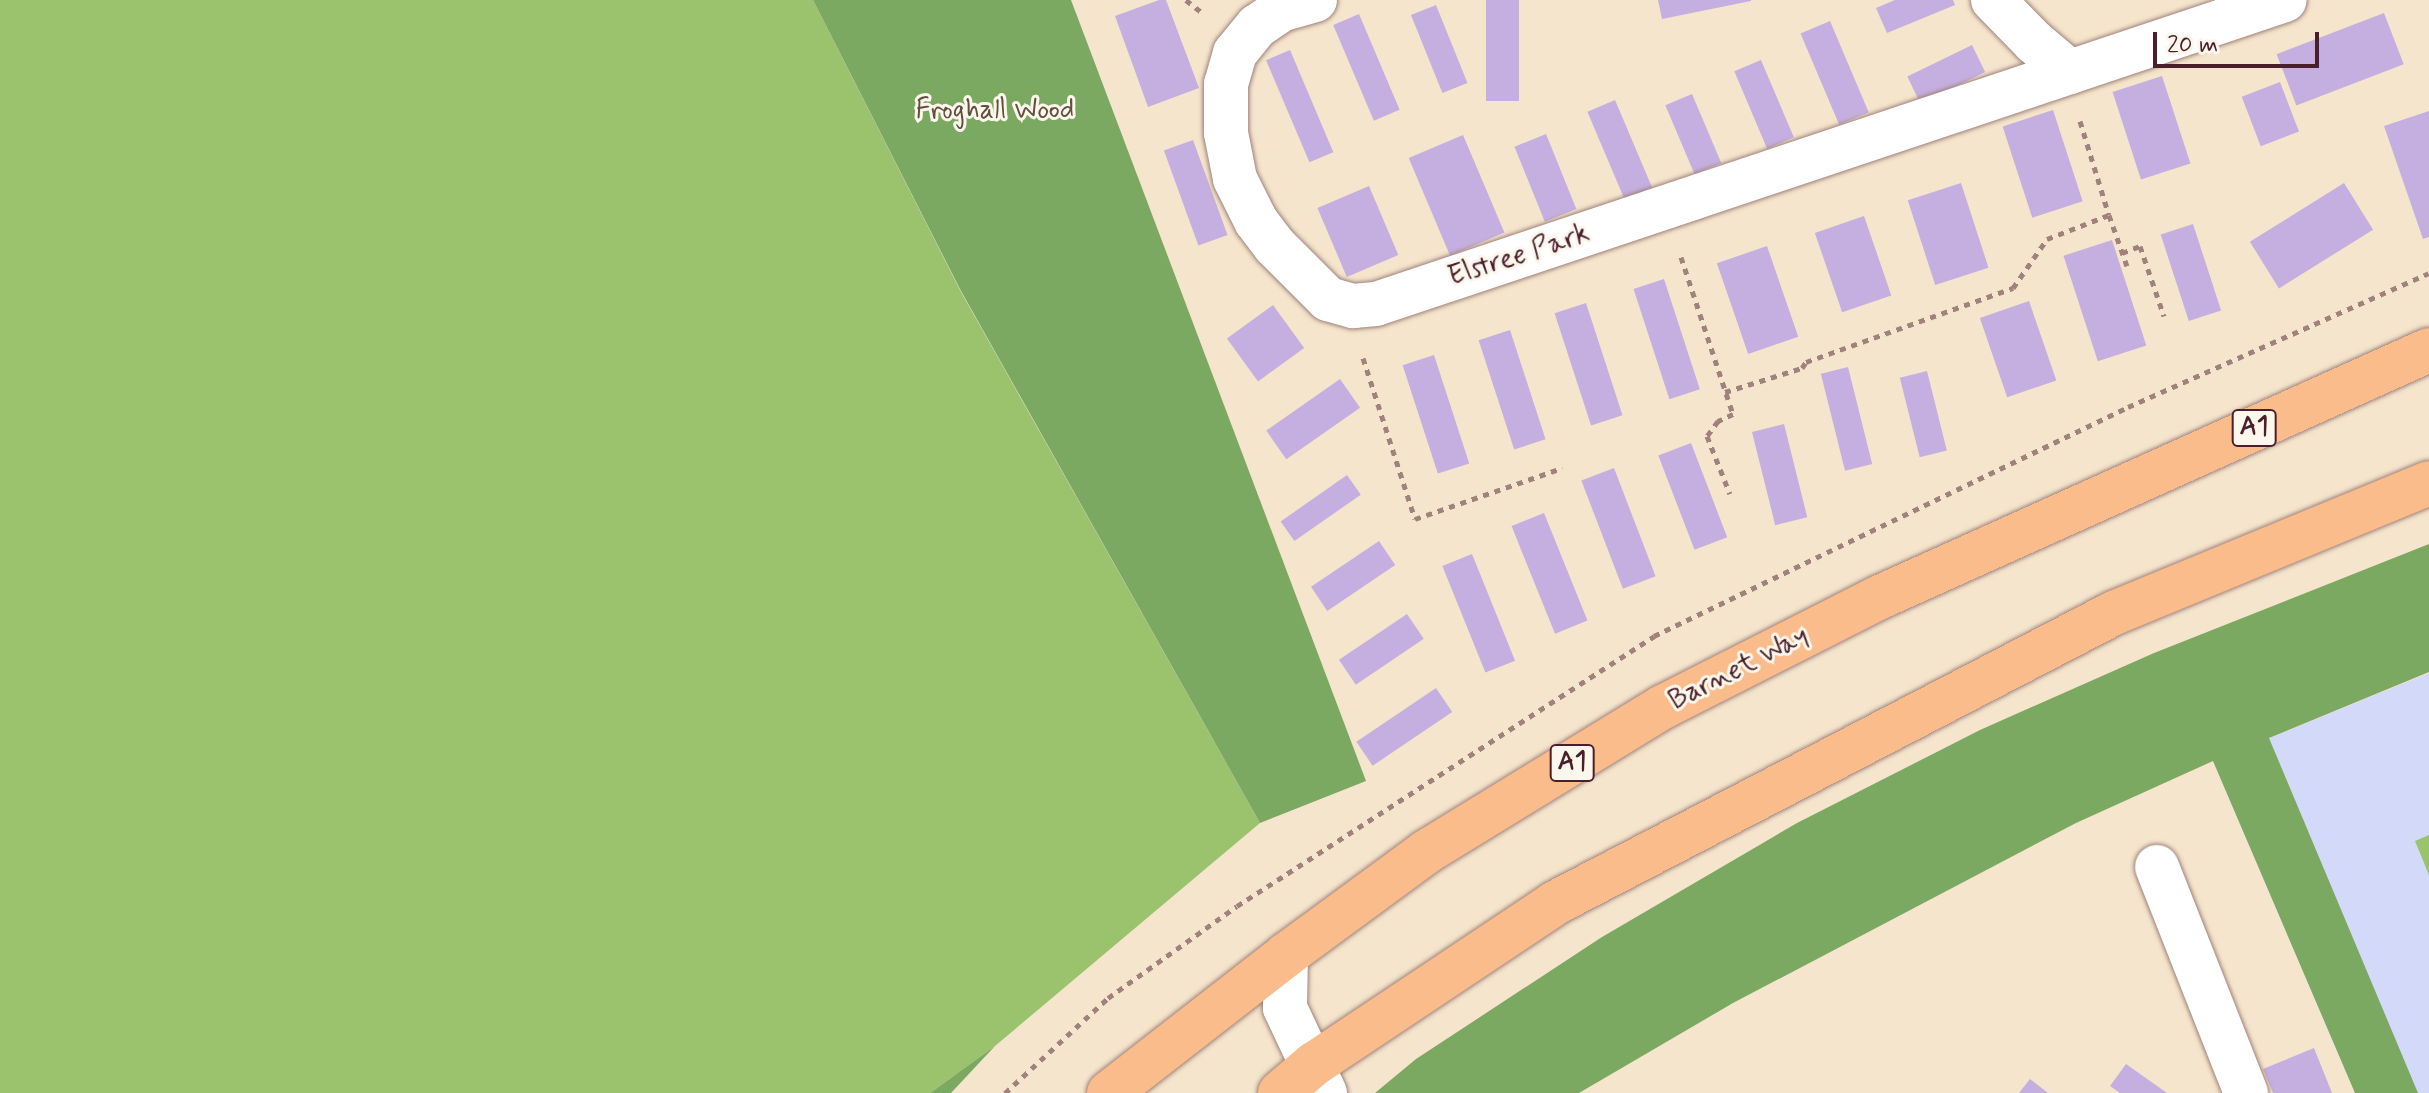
<!DOCTYPE html>
<html>
<head>
<meta charset="utf-8">
<style>
	body { margin:0 }
	#map { position:relative; width:2429px; height:1093px; overflow:hidden; background:#f5e5cc; font-family:Mynerve,sans-serif }
	div>[style] { position:absolute }
	[style*='--x'] { left:calc(var(--x)*1px); top:calc(var(--y)*1px); width:calc(var(--w)*1px); rotate:calc(var(--a)*1deg) }
	.built>* { inset:0; background:#d3d9f9 }
	.green>* { inset:0; background:#9bc36e }
	.forest>* { inset:0; background:#7ca961 }
	.building>* { inset:0; background:#c5afe0; transform-origin:0 0 }
	.path>* { height:5px; margin-top:-2.5px; transform-origin:0; background:repeating-linear-gradient(90deg,#a0827c 0 6px,transparent 0 12px) }
	.roads { filter:drop-shadow(0 0 2px #a0827c) drop-shadow(0 0 2px #a0827c) }
	.minor>* { height:44px; margin:-22px; padding:0 22px; transform-origin:22px; border-radius:22px; background:#fff }
	.trunk>* { height:44px; margin:-22px; padding:0 22px; transform-origin:22px; border-radius:22px; background:#f9bc8a }
	span { translate:-50% -50%; white-space:nowrap; text-align:center; line-height:1.15; -webkit-text-stroke:6px #fbf7ec; paint-order:stroke }
	.shield-label span { padding:2px 6px; background:#fbf7ec; border:2px solid; border-radius:6px; -webkit-text-stroke-width:0 }
	.shield-label { font-size:26px; color:#4a1f2b; font-weight:700 }
	.park-label { font-size:28px; color:#62503f }
	.street-label { font-size:28px; color:#4a1f2b }
	.scale { position:absolute; left:2153px; top:32px; width:166px; height:36px; box-sizing:border-box; border:4px solid #4a1f2b; border-top:0; padding-left:10px; font-size:24px; line-height:28px; white-space:nowrap; color:#4a1f2b; -webkit-text-stroke:6px #fbf7ec; paint-order:stroke }
</style>
</head>
<body>
<div id="map">
	<div class="built">
		<div style="clip-path:polygon(2429px 673px,2429px 1093px,2355px 1093px,2213px 761px)"></div>
	</div>
	<div class="green">
		<div style="clip-path:polygon(0 0,813px 0,961px 292px,1260px 823px,995px 1046px,930px 1093px,0 1093px)"></div>
		<div style="clip-path:polygon(2429px 835px,2429px 875px,2415px 841px)"></div>
	</div>
	<div class="forest">
		<div style="clip-path:polygon(813px 0,1071px 0,1366px 781px,1260px 823px,961px 291px)"></div>
		<div style="clip-path:polygon(2429px 544px,2429px 672px,2269px 738px,2418px 1093px,2355px 1093px,2213px 761px,2076px 823px,1733px 1003px,1579px 1093px,1375px 1093px,1416px 1059px,1602px 937px,1797px 823px,1980px 730px,2154px 653px)"></div>
		<div style="clip-path:polygon(995px 1046px,951px 1093px,930px 1093px)"></div>
	</div>
	<div class="building">
		<div style="clip-path:polygon(1159px 0,1166px 0,1199px 88px,1148px 107px,1115px 16px)"></div>
		<div style="left:1486px;top:0;width:33px;height:101px"></div>
		<div style="clip-path:polygon(1658px 0,1751px 0,1751px 1px,1662px 19px)"></div>
		<div style="clip-path:polygon(1895px 0,1953px 0,1955px 5px,1887px 33px,1876px 8px)"></div>
		<div style="left:1436px;top:5px;width:84px;height:27px;rotate:68deg"></div>
		<div style="left:2384px;top:13px;width:55px;height:115px;rotate:69deg"></div>
		<div style="left:1359px;top:14px;width:104px;height:28px;rotate:67deg"></div>
		<div style="left:1830px;top:21px;width:99px;height:32px;rotate:67deg"></div>
		<div style="left:1972px;top:45px;width:30px;height:72px;rotate:64deg"></div>
		<div style="left:1290px;top:50px;width:111px;height:26px;rotate:67deg"></div>
		<div style="left:1761px;top:60px;width:84px;height:29px;rotate:67deg"></div>
		<div style="left:2162px;top:76px;width:92px;height:52px;rotate:72deg"></div>
		<div style="left:2280px;top:82px;width:53px;height:41px;rotate:69deg"></div>
		<div style="left:1692px;top:94px;width:75px;height:29px;rotate:67deg"></div>
		<div style="left:1615px;top:100px;width:95px;height:30px;rotate:67deg"></div>
		<div style="left:2053px;top:110px;width:96px;height:53px;rotate:72deg"></div>
		<div style="clip-path:polygon(2429px 111px,2429px 237px,2423px 239px,2384px 126px)"></div>
		<div style="left:1546px;top:134px;width:81px;height:34px;rotate:68deg"></div>
		<div style="left:1463px;top:135px;width:106px;height:59px;rotate:67deg"></div>
		<div style="left:1193px;top:140px;width:101px;height:31px;rotate:70deg"></div>
		<div style="left:1961px;top:183px;width:89px;height:56px;rotate:72deg"></div>
		<div style="left:2344px;top:183px;width:55px;height:111px;rotate:58deg"></div>
		<div style="left:1369px;top:186px;width:75px;height:56px;rotate:67deg"></div>
		<div style="left:1864px;top:216px;width:84px;height:52px;rotate:71deg"></div>
		<div style="left:2193px;top:224px;width:91px;height:34px;rotate:72deg"></div>
		<div style="left:2112px;top:240px;width:111px;height:51px;rotate:72deg"></div>
		<div style="left:1767px;top:246px;width:96px;height:53px;rotate:71deg"></div>
		<div style="left:1664px;top:279px;width:116px;height:32px;rotate:72deg"></div>
		<div style="left:2029px;top:301px;width:84px;height:52px;rotate:71deg"></div>
		<div style="left:1586px;top:303px;width:118px;height:33px;rotate:72deg"></div>
		<div style="left:1273px;top:305px;width:53px;height:57px;rotate:54deg"></div>
		<div style="left:1510px;top:330px;width:115px;height:33px;rotate:72deg"></div>
		<div style="left:1434px;top:355px;width:114px;height:33px;rotate:72deg"></div>
		<div style="left:1848px;top:367px;width:100px;height:28px;rotate:76deg"></div>
		<div style="left:1927px;top:371px;width:82px;height:28px;rotate:76deg"></div>
		<div style="left:1340px;top:379px;width:35px;height:90px;rotate:55deg"></div>
		<div style="left:1784px;top:424px;width:96px;height:33px;rotate:76deg"></div>
		<div style="left:1691px;top:443px;width:101px;height:35px;rotate:69deg"></div>
		<div style="left:1614px;top:468px;width:116px;height:35px;rotate:69deg"></div>
		<div style="left:1347px;top:475px;width:24px;height:81px;rotate:55deg"></div>
		<div style="left:1544px;top:513px;width:116px;height:35px;rotate:68deg"></div>
		<div style="left:1379px;top:541px;width:29px;height:82px;rotate:56deg"></div>
		<div style="left:1472px;top:554px;width:115px;height:32px;rotate:68deg"></div>
		<div style="left:1407px;top:614px;width:30px;height:82px;rotate:56deg"></div>
		<div style="left:1436px;top:688px;width:29px;height:96px;rotate:56deg"></div>
		<div style="clip-path:polygon(2314px 1048px,2332px 1093px,2273px 1093px,2263px 1069px)"></div>
		<div style="clip-path:polygon(2126px 1064px,2167px 1093px,2120px 1093px,2110px 1086px)"></div>
		<div style="clip-path:polygon(2030px 1079px,2048px 1093px,2019px 1093px)"></div>
	</div>
	<div class="path">
		<div style="--x:1186;--y:0;--w:23;--a:38"></div>
		<div style="--x:2080;--y:121;--w:98;--a:72.9"></div>
		<div style="--x:2122;--y:253;--w:19;--a:-21"></div>
		<div style="--x:2140;--y:246;--w:74;--a:71.1"></div>
		<div style="--x:1681;--y:257;--w:165;--a:71.7"></div>
		<div style="--x:1733;--y:414;--w:17;--a:155"></div>
		<div style="--x:1718;--y:421;--w:19;--a:126"></div>
		<div style="--x:1707;--y:436;--w:62;--a:68.4"></div>
		<div style="--x:1363;--y:358;--w:169;--a:72.1"></div>
		<div style="--x:1415;--y:519;--w:156;--a:-19.1"></div>
		<div style="--x:1725;--y:392;--w:81;--a:-17.3"></div>
		<div style="--x:1802;--y:368;--w:7;--a:-56"></div>
		<div style="--x:1806;--y:362;--w:220;--a:-19.7"></div>
		<div style="--x:2013;--y:288;--w:60;--a:-55.2"></div>
		<div style="--x:2047;--y:239;--w:66;--a:-21.2"></div>
		<div style="--x:2109;--y:215;--w:54;--a:70.6"></div>
		<div style="--x:1005;--y:1093;--w:140;--a:-42.7"></div>
		<div style="--x:1108;--y:998;--w:158;--a:-35.5"></div>
		<div style="--x:1237;--y:906;--w:497;--a:-32.9"></div>
		<div style="--x:1654;--y:636;--w:526;--a:-25.79"></div>
		<div style="--x:2128;--y:407;--w:329;--a:-24"></div>
	</div>
	<div class="roads">
		<div class="minor">
			<div style="--x:1315;--y:0;--w:35;--a:164"></div>
			<div style="--x:1281;--y:10;--w:29;--a:146"></div>
			<div style="--x:1257;--y:26;--w:35;--a:129"></div>
			<div style="--x:1235;--y:53;--w:32;--a:106"></div>
			<div style="--x:1226;--y:84;--w:49;--a:90"></div>
			<div style="--x:1226;--y:133;--w:47;--a:78.9"></div>
			<div style="--x:1235;--y:179;--w:47;--a:63.4"></div>
			<div style="--x:1256;--y:221;--w:31;--a:53"></div>
			<div style="--x:1275;--y:246;--w:75;--a:45"></div>
			<div style="--x:1328;--y:299;--w:26;--a:16"></div>
			<div style="--x:1353;--y:306;--w:23;--a:-5"></div>
			<div style="--x:1376;--y:304;--w:958;--a:-18.49"></div>
			<div style="--x:1993;--y:0;--w:59;--a:45.7"></div>
			<div style="--x:2034;--y:42;--w:47;--a:39.8"></div>
			<div style="--x:2157;--y:867;--w:243;--a:68.5"></div>
			<div style="--x:1286;--y:955;--w:53;--a:91.1"></div>
			<div style="--x:1285;--y:1008;--w:94;--a:64.8"></div>
		</div>
		<div class="trunk">
			<div style="--x:1109;--y:1093;--w:224;--a:-37.9"></div>
			<div style="--x:1286;--y:955;--w:174;--a:-36.3"></div>
			<div style="--x:1426;--y:852;--w:278;--a:-31.5"></div>
			<div style="--x:1663;--y:707;--w:241;--a:-26.9"></div>
			<div style="--x:1878;--y:598;--w:604;--a:-24.23"></div>
			<div style="--x:1280;--y:1093;--w:45;--a:-40.5"></div>
			<div style="--x:1314;--y:1064;--w:290;--a:-33.7"></div>
			<div style="--x:1555;--y:903;--w:630;--a:-27.42"></div>
			<div style="--x:2114;--y:613;--w:341;--a:-22.4"></div>
		</div>
	</div>
	<div class="shield-label">
		<span style="left:2254px;top:428px">A1</span>
		<span style="left:1572px;top:763px">A1</span>
	</div>
	<div class="park-label">
		<span style="left:995px;top:111px">Froghall Wood</span>
	</div>
	<div class="street-label">
		<span style="left:1519px;top:256px;rotate:-18deg">Elstree Park</span>
		<span style="left:1739px;top:669px;rotate:-27deg">Barnet Way</span>
	</div>
	<div class="scale">20 m</div>
</div>
</body>
</html>
